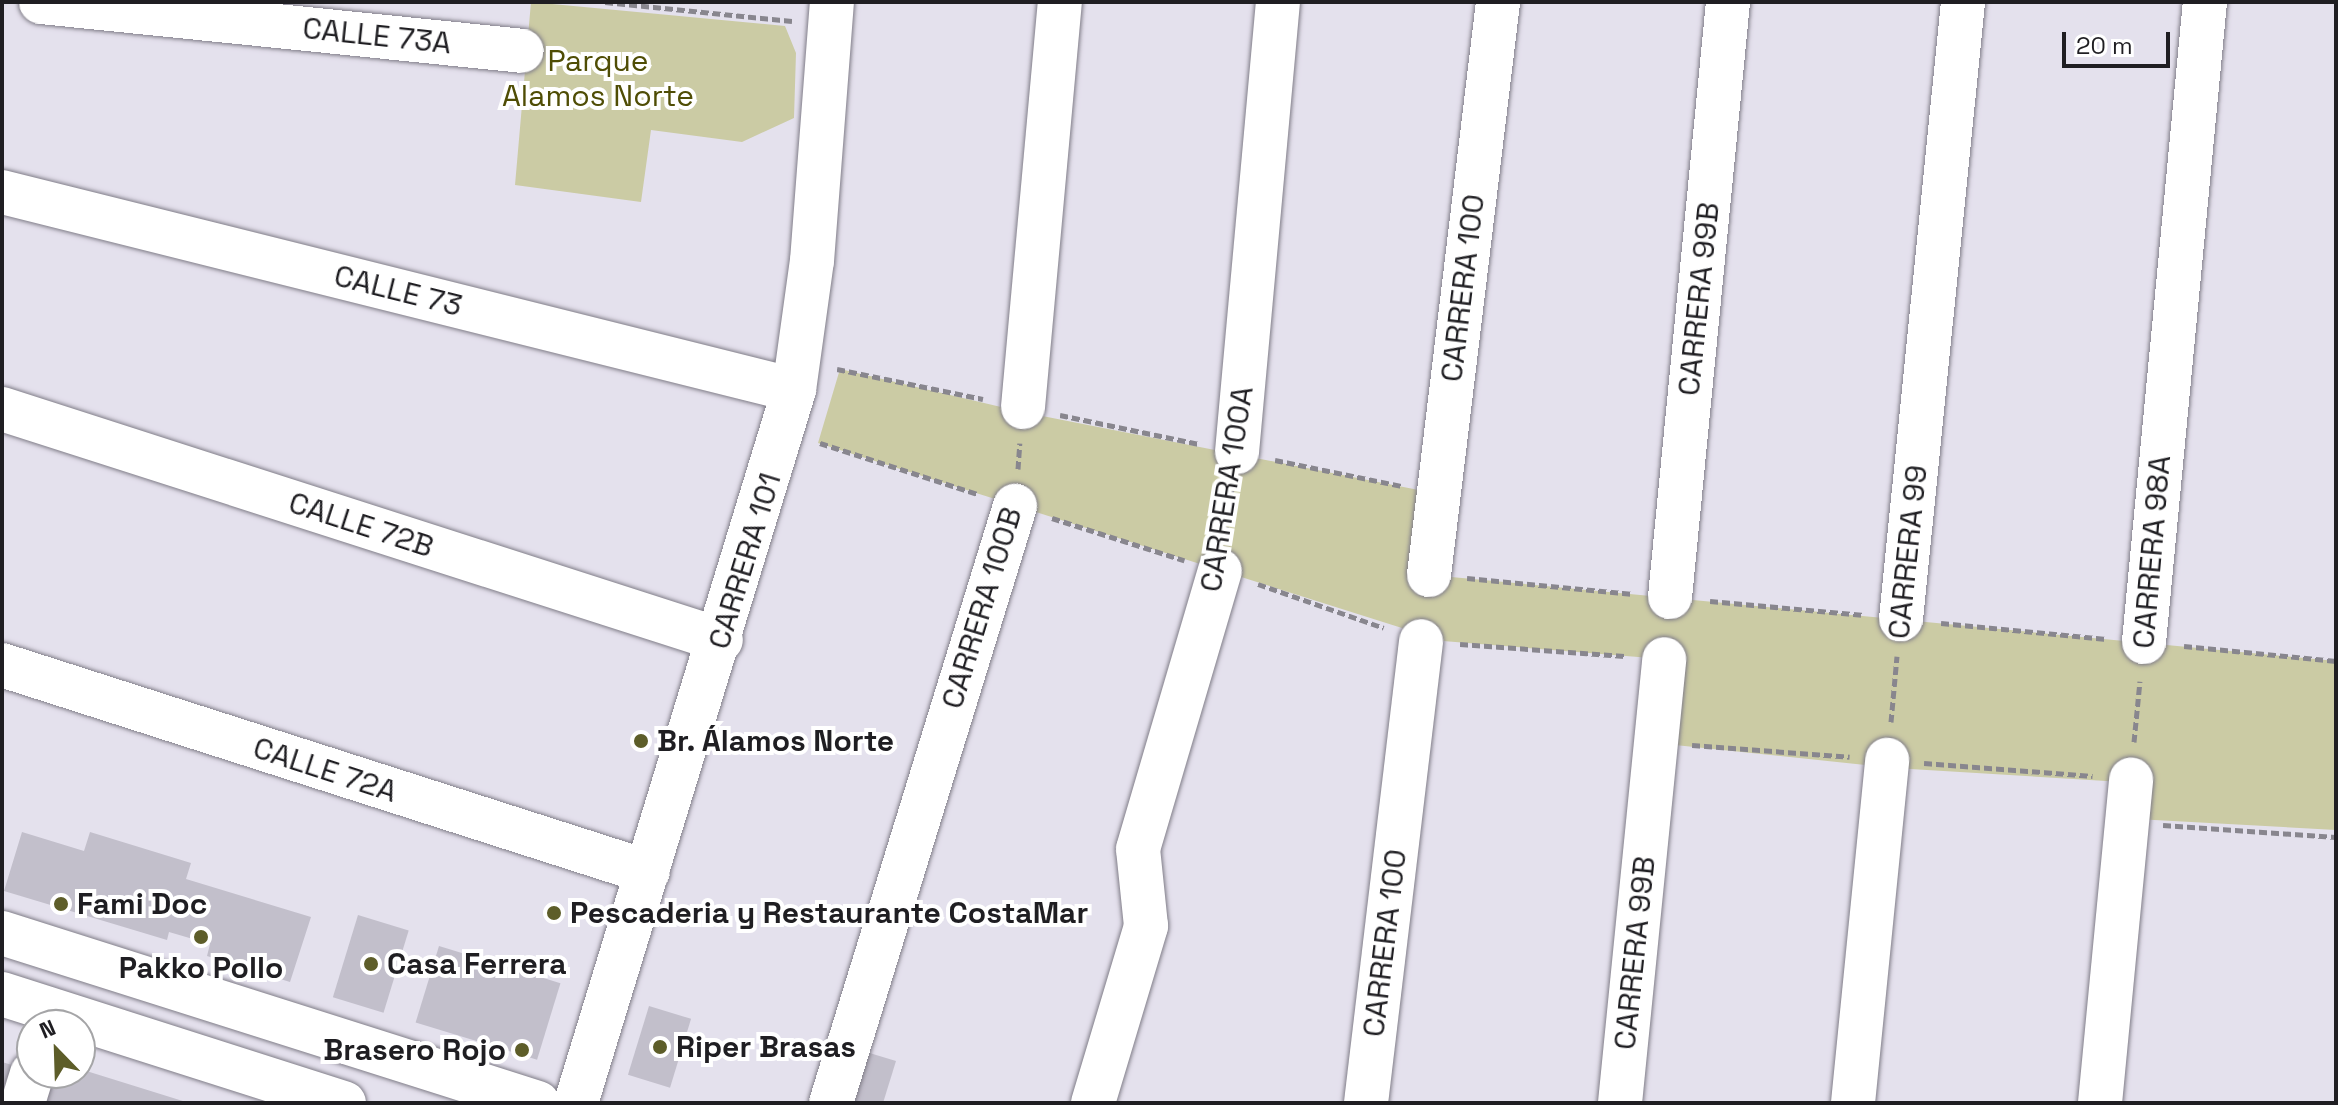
<!DOCTYPE html>
<html>
<head>
<meta charset="utf-8">
<style>
	body { margin:0 }
	#map { position:relative; width:2338px; height:1105px; overflow:hidden; background:#e4e1ed; font-family:"Space Grotesk",sans-serif }
	div>[style] { position:absolute }
	[style*='--x'] { left:calc(var(--x)*1px); top:calc(var(--y)*1px); width:calc(var(--w)*1px); rotate:calc(var(--a)*1deg) }
	.green>* { inset:0; background:#cbcba4 }
	.building>* { inset:0; background:#c2bfcb; transform-origin:0 0 }
	.path>* { height:5px; margin-top:-2.5px; transform-origin:0; background:repeating-linear-gradient(90deg,#88868e 0 8px,transparent 0 12px) }
	.roads { filter:drop-shadow(0 0 2px #807d88) drop-shadow(0 0 2px #807d88) }
	.minor>* { height:44px; margin:-22px; padding:0 22px; transform-origin:22px; border-radius:22px; background:#fff }
	.major>* { height:44px; margin:-22px; padding:0 22px; transform-origin:22px; border-radius:22px; background:#fff }
	.dots>* { width:22px; height:22px; translate:-50% -50%; box-sizing:border-box; border:4px solid #fff; border-radius:50% }
	span { translate:-50% -50%; white-space:nowrap; text-align:center; line-height:1.15; -webkit-text-stroke:8px #fff; paint-order:stroke }
	.street-label { font-size:30px; color:#1f1e22 }
	.park-label { font-size:30px; color:#4f4d05 }
	.poi-label { font-size:30px; color:#1f1e22; font-weight:700 }
	.left { translate:0 -50%; text-align:left }
	.right { translate:-100% -50%; text-align:right }
	.frame { position:absolute; inset:0; border:4px solid #1f1e22; pointer-events:none }
	.north { position:absolute; left:16px; top:1009px; width:80px; height:80px; box-sizing:border-box; background:#fff; border:2px solid #a5a5a7; border-radius:50%; rotate:337deg; font-size:22px; font-weight:700; line-height:32px; text-align:center; color:#1f1e22 }
	.north::after { content:''; display:block; margin:auto; width:28px; height:36px; background:#5d5d29; clip-path:polygon(50% 0,100% 100%,50% 72%,0 100%) }
	.scale { position:absolute; left:2062px; top:32px; width:108px; height:36px; box-sizing:border-box; border:4px solid #1f1e22; border-top:0; padding-left:10px; font-size:24px; line-height:28px; white-space:nowrap; color:#1f1e22; -webkit-text-stroke:6px #fff; paint-order:stroke }
</style>
</head>
<body>
<div id="map">
	<div class="green">
		<div style="clip-path:polygon(531px 2px,785px 26px,796px 53px,794px 118px,742px 142px,651px 130px,641px 202px,515px 185px)"></div>
		<div style="clip-path:polygon(840px 369px,1022px 412px,1439px 494px,1430px 575px,2336px 661px,2336px 830px,2136px 819px,2139px 783px,1894px 768px,1656px 743px,1663px 659px,1443px 641px,818px 443px)"></div>
	</div>
	<div class="building">
		<div style="clip-path:polygon(22px 832px,84px 851px,90px 832px,191px 863px,186px 879px,311px 917px,290px 982px,207px 956px,210px 944px,169px 932px,167px 940px,4px 891px)"></div>
		<div style="left:358px;top:915px;width:53px;height:86px;rotate:17deg"></div>
		<div style="left:439px;top:946px;width:127px;height:80px;rotate:17deg"></div>
		<div style="left:649px;top:1006px;width:44px;height:72px;rotate:17deg"></div>
		<div style="clip-path:polygon(853px 1048px,896px 1061px,883px 1103px,836px 1103px)"></div>
		<div style="clip-path:polygon(2px 1062px,12px 1065px,2px 1092px)"></div>
		<div style="clip-path:polygon(80px 1069px,186px 1102px,186px 1103px,33px 1103px,42px 1073px,80px 1073px)"></div>
	</div>
	<div class="path">
		<div style="--x:605;--y:2;--w:188;--a:5.8"></div>
		<div style="--x:837;--y:369;--w:149;--a:11.6"></div>
		<div style="--x:1060;--y:415;--w:142;--a:11.8"></div>
		<div style="--x:820;--y:443;--w:166;--a:17.9"></div>
		<div style="--x:1275;--y:460;--w:130;--a:11.6"></div>
		<div style="--x:1018;--y:469;--w:26;--a:-86"></div>
		<div style="--x:1052;--y:518;--w:139;--a:17.7"></div>
		<div style="--x:1225;--y:534;--w:46;--a:-81.2"></div>
		<div style="--x:1467;--y:578;--w:167;--a:5.5"></div>
		<div style="--x:1258;--y:584;--w:133;--a:19.2"></div>
		<div style="--x:1710;--y:601;--w:155;--a:5.2"></div>
		<div style="--x:1941;--y:623;--w:166;--a:5.5"></div>
		<div style="--x:1460;--y:644;--w:165;--a:4.2"></div>
		<div style="--x:2184;--y:646;--w:153;--a:5.6"></div>
		<div style="--x:1891;--y:722;--w:66;--a:-84.8"></div>
		<div style="--x:2134;--y:742;--w:61;--a:-84.4"></div>
		<div style="--x:1692;--y:745;--w:158;--a:4.3"></div>
		<div style="--x:1924;--y:763;--w:169;--a:4.4"></div>
		<div style="--x:2163;--y:825;--w:173;--a:4"></div>
	</div>
	<div class="roads">
		<div class="minor">
			<div style="--x:41;--y:2;--w:483;--a:5.8"></div>
			<div style="--x:2;--y:192;--w:816;--a:14.04"></div>
			<div style="--x:1023;--y:407;--w:407;--a:-84.8"></div>
			<div style="--x:2;--y:409;--w:755;--a:17.81"></div>
			<div style="--x:1237;--y:452;--w:452;--a:-84.8"></div>
			<div style="--x:1429;--y:575;--w:577;--a:-83.13"></div>
			<div style="--x:1670;--y:597;--w:598;--a:-84.43"></div>
			<div style="--x:1901;--y:619;--w:620;--a:-84.26"></div>
			<div style="--x:2144;--y:642;--w:643;--a:-84.56"></div>
			<div style="--x:2;--y:665;--w:678;--a:17.77"></div>
			<div style="--x:23;--y:1103;--w:31;--a:-73"></div>
			<div style="--x:576;--y:1103;--w:746;--a:-73"></div>
			<div style="--x:794;--y:390;--w:130;--a:-82.1"></div>
			<div style="--x:812;--y:261;--w:260;--a:-85.6"></div>
			<div style="--x:831;--y:1103;--w:625;--a:-72.87"></div>
			<div style="--x:1093;--y:1103;--w:185;--a:-73.3"></div>
			<div style="--x:1146;--y:926;--w:77;--a:-95.9"></div>
			<div style="--x:1138;--y:849;--w:290;--a:-73.6"></div>
			<div style="--x:1366;--y:1103;--w:465;--a:-83.2"></div>
			<div style="--x:1620;--y:1103;--w:446;--a:-84.3"></div>
			<div style="--x:1853;--y:1103;--w:345;--a:-84.3"></div>
			<div style="--x:2100;--y:1103;--w:325;--a:-84.5"></div>
		</div>
		<div class="major">
			<div style="--x:2;--y:933;--w:562;--a:17.6"></div>
			<div style="--x:2;--y:994;--w:359;--a:17.7"></div>
		</div>
	</div>
	<div class="dots">
		<div style="left:641px;top:741px;background:#5d5d29"></div>
		<div style="left:61px;top:904px;background:#5d5d29"></div>
		<div style="left:554px;top:913px;background:#5d5d29"></div>
		<div style="left:201px;top:937px;background:#5d5d29"></div>
		<div style="left:371px;top:964px;background:#5d5d29"></div>
		<div style="left:660px;top:1047px;background:#5d5d29"></div>
		<div style="left:522px;top:1050px;background:#5d5d29"></div>
	</div>
	<div class="street-label">
		<span style="left:377px;top:36px;rotate:6deg">CALLE 73A</span>
		<span style="left:1463px;top:288px;rotate:-83deg">CARRERA 100</span>
		<span style="left:398px;top:291px;rotate:14deg">CALLE 73</span>
		<span style="left:1699px;top:299px;rotate:-84deg">CARRERA 99B</span>
		<span style="left:1227px;top:489px;rotate:-81deg">CARRERA 100A</span>
		<span style="left:361px;top:525px;rotate:18deg">CALLE 72B</span>
		<span style="left:1908px;top:552px;rotate:-84deg">CARRERA 99</span>
		<span style="left:2152px;top:552px;rotate:-85deg">CARRERA 98A</span>
		<span style="left:745px;top:561px;rotate:-73deg">CARRERA 101</span>
		<span style="left:982px;top:608px;rotate:-73deg">CARRERA 100B</span>
		<span style="left:325px;top:770px;rotate:18deg">CALLE 72A</span>
		<span style="left:1385px;top:943px;rotate:-83deg">CARRERA 100</span>
		<span style="left:1635px;top:953px;rotate:-84deg">CARRERA 99B</span>
	</div>
	<div class="park-label">
		<span style="left:598px;top:78px">Parque<br>Alamos Norte</span>
	</div>
	<div class="poi-label">
		<span class="left" style="left:657px;top:741px">Br. Álamos Norte</span>
		<span class="left" style="left:77px;top:904px">Fami Doc</span>
		<span class="left" style="left:570px;top:913px">Pescaderia y Restaurante CostaMar</span>
		<span class="left" style="left:387px;top:964px">Casa Ferrera</span>
		<span style="left:201px;top:968px">Pakko Pollo</span>
		<span class="left" style="left:676px;top:1047px">Riper Brasas</span>
		<span class="right" style="left:506px;top:1050px">Brasero Rojo</span>
	</div>
	<div class="frame"></div>
	<div class="north">N</div>
	<div class="scale">20 m</div>
</div>
</body>
</html>
